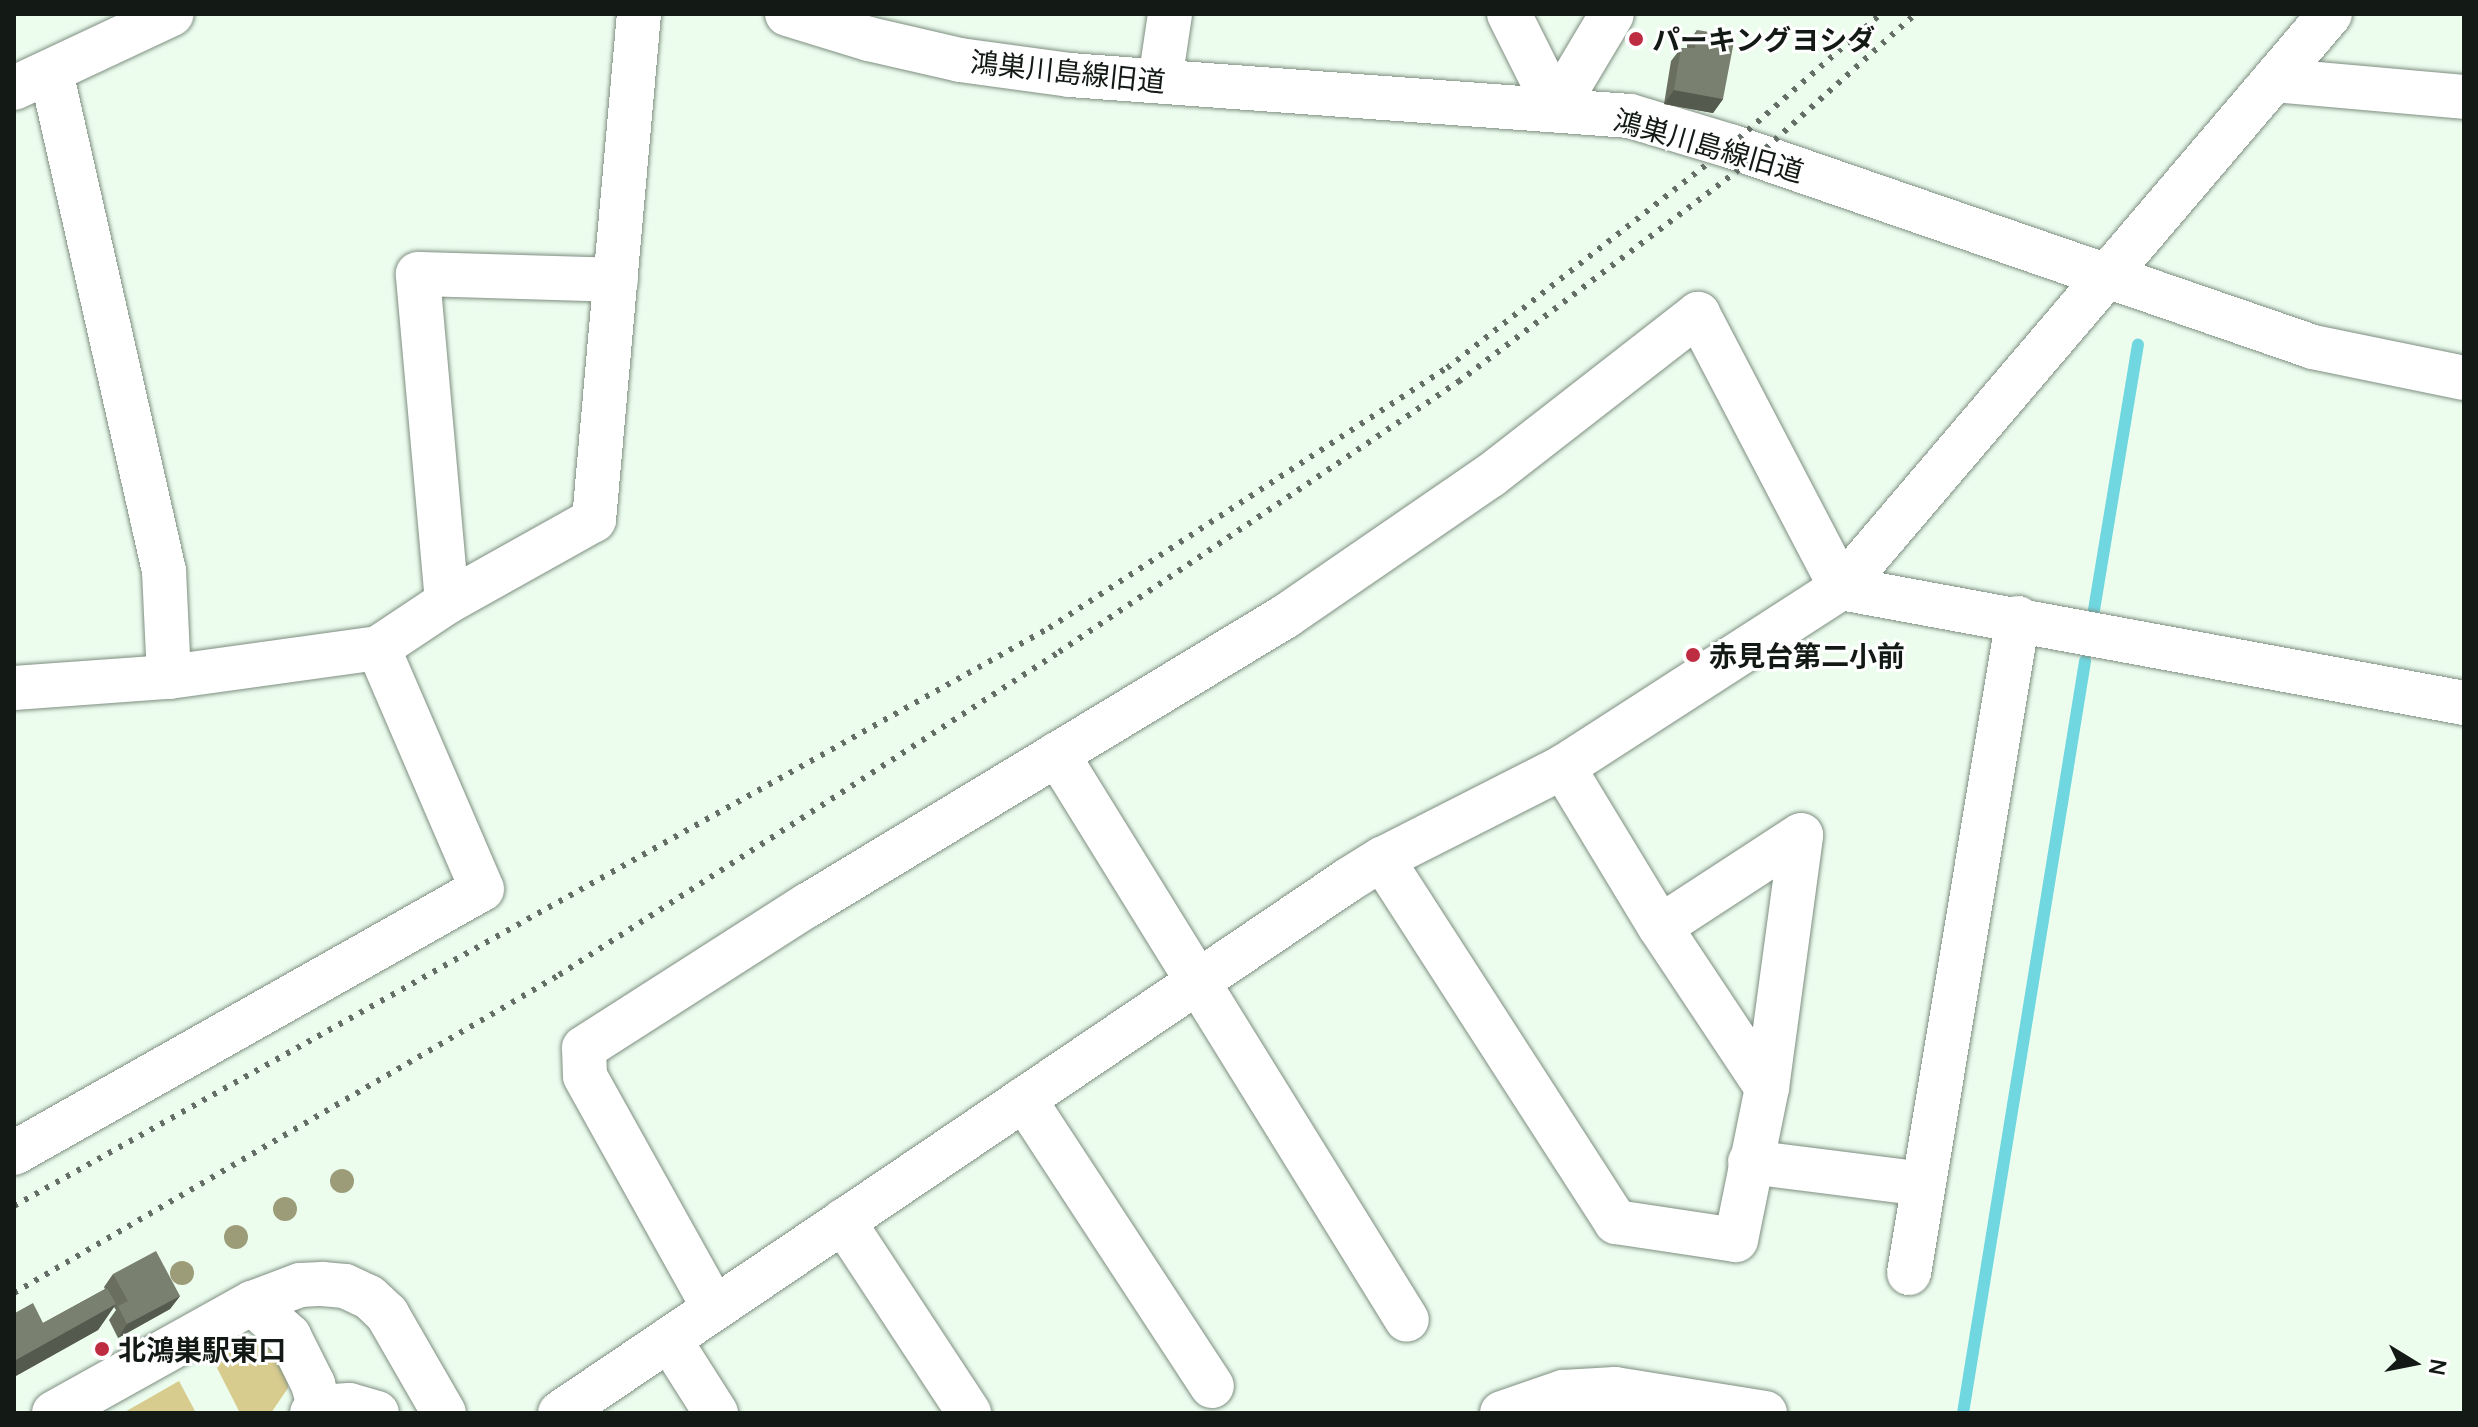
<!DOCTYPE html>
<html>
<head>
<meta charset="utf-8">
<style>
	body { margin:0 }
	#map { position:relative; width:2478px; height:1427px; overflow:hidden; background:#ecfdee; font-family:Manrope,"Noto Sans JP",sans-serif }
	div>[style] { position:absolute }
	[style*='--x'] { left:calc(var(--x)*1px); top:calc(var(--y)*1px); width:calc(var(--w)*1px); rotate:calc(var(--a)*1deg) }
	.green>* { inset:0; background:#d8cb8e }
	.stream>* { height:12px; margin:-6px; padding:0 6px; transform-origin:6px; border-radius:6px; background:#70d6df }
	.roads { filter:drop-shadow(0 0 2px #7e8e81) drop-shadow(0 0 2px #7e8e81) }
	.minor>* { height:44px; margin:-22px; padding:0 22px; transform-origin:22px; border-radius:22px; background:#fff }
	.rail>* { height:6px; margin-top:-3px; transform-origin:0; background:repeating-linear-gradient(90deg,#646e66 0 4px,transparent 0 12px) }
	.trees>* { width:24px; height:24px; margin:-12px; border-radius:50%; background:#9c9d78 }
	.wall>* { inset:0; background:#696e5f }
	.shaded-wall>* { inset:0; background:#555a4e }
	.building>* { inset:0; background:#7a806f }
	.dots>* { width:22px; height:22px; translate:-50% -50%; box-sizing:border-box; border:4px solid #fff; border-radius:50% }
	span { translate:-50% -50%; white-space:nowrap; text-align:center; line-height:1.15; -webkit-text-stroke:6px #fff; paint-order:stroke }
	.poi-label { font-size:28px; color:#131914; font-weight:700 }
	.left { translate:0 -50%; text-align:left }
	.street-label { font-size:28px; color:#131914 }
	.frame { position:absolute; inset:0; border:16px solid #131914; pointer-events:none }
	.north { position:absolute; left:2374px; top:1323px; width:80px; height:80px; -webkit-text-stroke:6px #fff; paint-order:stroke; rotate:100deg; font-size:22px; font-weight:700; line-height:32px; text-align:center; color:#131914 }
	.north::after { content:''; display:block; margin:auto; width:28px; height:36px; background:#131914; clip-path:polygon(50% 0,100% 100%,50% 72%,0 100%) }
</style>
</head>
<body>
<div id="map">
	<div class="green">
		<div style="clip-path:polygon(258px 1342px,274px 1351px,287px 1373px,288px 1388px,271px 1413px,240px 1413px,214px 1362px,243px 1344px)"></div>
		<div style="clip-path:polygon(179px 1381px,196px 1413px,123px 1413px)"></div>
	</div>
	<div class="stream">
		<div style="--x:2094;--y:610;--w:269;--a:-80.6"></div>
		<div style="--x:1963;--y:1413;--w:762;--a:-80.78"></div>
	</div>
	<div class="roads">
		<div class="minor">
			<div style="--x:787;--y:14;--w:86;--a:17"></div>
			<div style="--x:869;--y:39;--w:93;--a:13"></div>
			<div style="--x:960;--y:60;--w:111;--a:7.8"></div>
			<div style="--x:1070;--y:75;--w:561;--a:4.19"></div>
			<div style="--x:1630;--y:116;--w:104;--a:16.7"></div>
			<div style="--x:1730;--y:146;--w:617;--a:19.02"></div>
			<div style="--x:2313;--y:347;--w:154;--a:11.6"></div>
			<div style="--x:1509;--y:14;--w:105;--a:63.4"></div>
			<div style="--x:51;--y:72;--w:512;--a:77.24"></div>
			<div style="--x:164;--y:571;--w:106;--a:87.3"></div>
			<div style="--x:2274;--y:80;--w:191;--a:5.1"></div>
			<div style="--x:1160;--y:81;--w:68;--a:-81.5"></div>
			<div style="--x:14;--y:88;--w:174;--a:-25.1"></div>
			<div style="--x:1556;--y:108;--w:109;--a:-59.2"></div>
			<div style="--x:447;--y:602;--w:329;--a:-95.1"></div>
			<div style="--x:418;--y:274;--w:198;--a:1.7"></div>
			<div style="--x:14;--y:688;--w:155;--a:-4.1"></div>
			<div style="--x:169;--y:677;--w:211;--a:-7.9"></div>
			<div style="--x:378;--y:648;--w:83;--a:-33.7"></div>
			<div style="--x:447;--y:602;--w:168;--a:-29.2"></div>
			<div style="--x:594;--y:520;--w:508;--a:-84.92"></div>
			<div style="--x:1057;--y:754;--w:665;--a:58.27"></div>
			<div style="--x:1563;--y:767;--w:187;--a:58.8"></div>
			<div style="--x:1660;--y:927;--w:193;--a:56.4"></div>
			<div style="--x:1382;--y:859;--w:432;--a:57.2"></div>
			<div style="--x:1616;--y:1222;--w:121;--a:8.5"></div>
			<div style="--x:1736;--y:1240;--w:155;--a:-78.5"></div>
			<div style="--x:1767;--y:1088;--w:255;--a:-82.3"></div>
			<div style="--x:1801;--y:835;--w:168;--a:146.9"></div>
			<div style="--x:1024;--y:1099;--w:343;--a:56.8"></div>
			<div style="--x:14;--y:1153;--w:537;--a:-29.43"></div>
			<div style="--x:482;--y:889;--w:262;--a:-113.3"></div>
			<div style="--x:1750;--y:1162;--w:174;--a:7.2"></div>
			<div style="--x:843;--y:1221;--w:230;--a:56.7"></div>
			<div style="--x:1909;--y:1273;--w:664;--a:-80.55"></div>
			<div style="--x:252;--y:1303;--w:50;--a:41.7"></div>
			<div style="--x:289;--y:1336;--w:54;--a:63.4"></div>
			<div style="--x:313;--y:1384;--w:24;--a:75"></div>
			<div style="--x:714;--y:1308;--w:265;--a:-119.1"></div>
			<div style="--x:585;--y:1076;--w:28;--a:-92"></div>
			<div style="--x:584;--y:1048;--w:266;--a:-32.6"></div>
			<div style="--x:808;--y:905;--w:559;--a:-31.16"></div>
			<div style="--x:1286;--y:616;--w:247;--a:-34.5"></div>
			<div style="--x:1490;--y:476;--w:264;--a:-37.9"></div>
			<div style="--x:1698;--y:314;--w:309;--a:62.4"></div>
			<div style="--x:1841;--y:588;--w:634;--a:10.46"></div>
			<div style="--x:669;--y:1339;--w:88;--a:57.6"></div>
			<div style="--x:54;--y:1413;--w:227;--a:-29.1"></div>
			<div style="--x:252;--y:1303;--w:51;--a:-20.6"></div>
			<div style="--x:300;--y:1285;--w:22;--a:-3"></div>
			<div style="--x:322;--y:1284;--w:23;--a:5"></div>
			<div style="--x:345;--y:1286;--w:26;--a:25"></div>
			<div style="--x:369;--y:1297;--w:25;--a:43"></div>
			<div style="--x:387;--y:1314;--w:114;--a:60.1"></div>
			<div style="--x:312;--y:1413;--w:9;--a:-41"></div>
			<div style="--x:319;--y:1407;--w:30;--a:-4"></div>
			<div style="--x:349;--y:1405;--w:29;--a:16"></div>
			<div style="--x:560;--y:1413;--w:951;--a:-34.07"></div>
			<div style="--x:1348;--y:880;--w:40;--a:-32"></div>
			<div style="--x:1382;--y:859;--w:203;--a:-26.9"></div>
			<div style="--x:1563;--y:767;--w:331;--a:-32.8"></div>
			<div style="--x:1841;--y:588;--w:754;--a:-49.57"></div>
			<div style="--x:1502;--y:1413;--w:65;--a:-19"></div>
			<div style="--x:1563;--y:1392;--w:52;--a:-3.3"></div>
			<div style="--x:1615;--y:1389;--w:152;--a:9.1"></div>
		</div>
	</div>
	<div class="rail">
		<div style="--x:14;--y:1206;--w:1185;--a:-29.18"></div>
		<div style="--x:1049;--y:628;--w:475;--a:-33.2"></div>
		<div style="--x:1447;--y:368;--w:360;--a:-38.1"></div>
		<div style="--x:1730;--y:146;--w:201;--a:-41.2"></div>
		<div style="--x:14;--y:1293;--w:631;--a:-30.26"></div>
		<div style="--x:559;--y:975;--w:595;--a:-32.86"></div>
		<div style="--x:1059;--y:652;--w:482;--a:-34.1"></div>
		<div style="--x:1458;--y:382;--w:375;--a:-37.1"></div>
		<div style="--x:1757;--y:156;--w:212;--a:-41.9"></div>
	</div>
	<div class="trees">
		<div style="left:342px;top:1181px"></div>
		<div style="left:285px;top:1209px"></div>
		<div style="left:236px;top:1237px"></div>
		<div style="left:182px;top:1273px"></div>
	</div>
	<div class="wall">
		<div style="clip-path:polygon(1697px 30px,1723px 99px,1713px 113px,1664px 104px,1671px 61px,1681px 48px,1687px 48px,1687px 44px)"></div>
		<div style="clip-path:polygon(113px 1274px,180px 1296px,170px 1309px,118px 1338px,109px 1320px,116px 1310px,114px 1307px,98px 1330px,14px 1377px,15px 1313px,43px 1323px,105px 1289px,104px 1287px)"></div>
	</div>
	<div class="shaded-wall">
		<div style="clip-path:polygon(1674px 90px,1723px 99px,1713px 113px,1664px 104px)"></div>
		<div style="clip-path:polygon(180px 1296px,170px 1309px,118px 1338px,127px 1324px)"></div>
		<div style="clip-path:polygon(116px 1304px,98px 1330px,14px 1377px,14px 1361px)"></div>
	</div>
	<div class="building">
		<div style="clip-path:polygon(1697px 30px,1735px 36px,1723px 99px,1674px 90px,1681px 48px,1695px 48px)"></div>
		<div style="clip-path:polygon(156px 1251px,180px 1296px,127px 1324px,118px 1306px,128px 1301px,113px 1274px)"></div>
		<div style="clip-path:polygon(107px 1288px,116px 1304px,14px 1361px,14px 1310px,15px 1313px,33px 1303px,43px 1323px)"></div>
	</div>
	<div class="dots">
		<div style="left:1636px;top:39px;background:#bd2c41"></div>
		<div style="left:1693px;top:655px;background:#bd2c41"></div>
		<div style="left:102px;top:1349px;background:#bd2c41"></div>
	</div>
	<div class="poi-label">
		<span class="left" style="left:1652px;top:39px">パーキングヨシダ</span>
		<span class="left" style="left:1709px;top:655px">赤見台第二小前</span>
		<span class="left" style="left:118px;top:1349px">北鴻巣駅東口</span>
	</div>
	<div class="street-label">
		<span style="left:1068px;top:71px;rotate:6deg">鴻巣川島線旧道</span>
		<span style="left:1709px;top:145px;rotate:16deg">鴻巣川島線旧道</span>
	</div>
	<div class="frame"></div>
	<div class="north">N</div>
</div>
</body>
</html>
